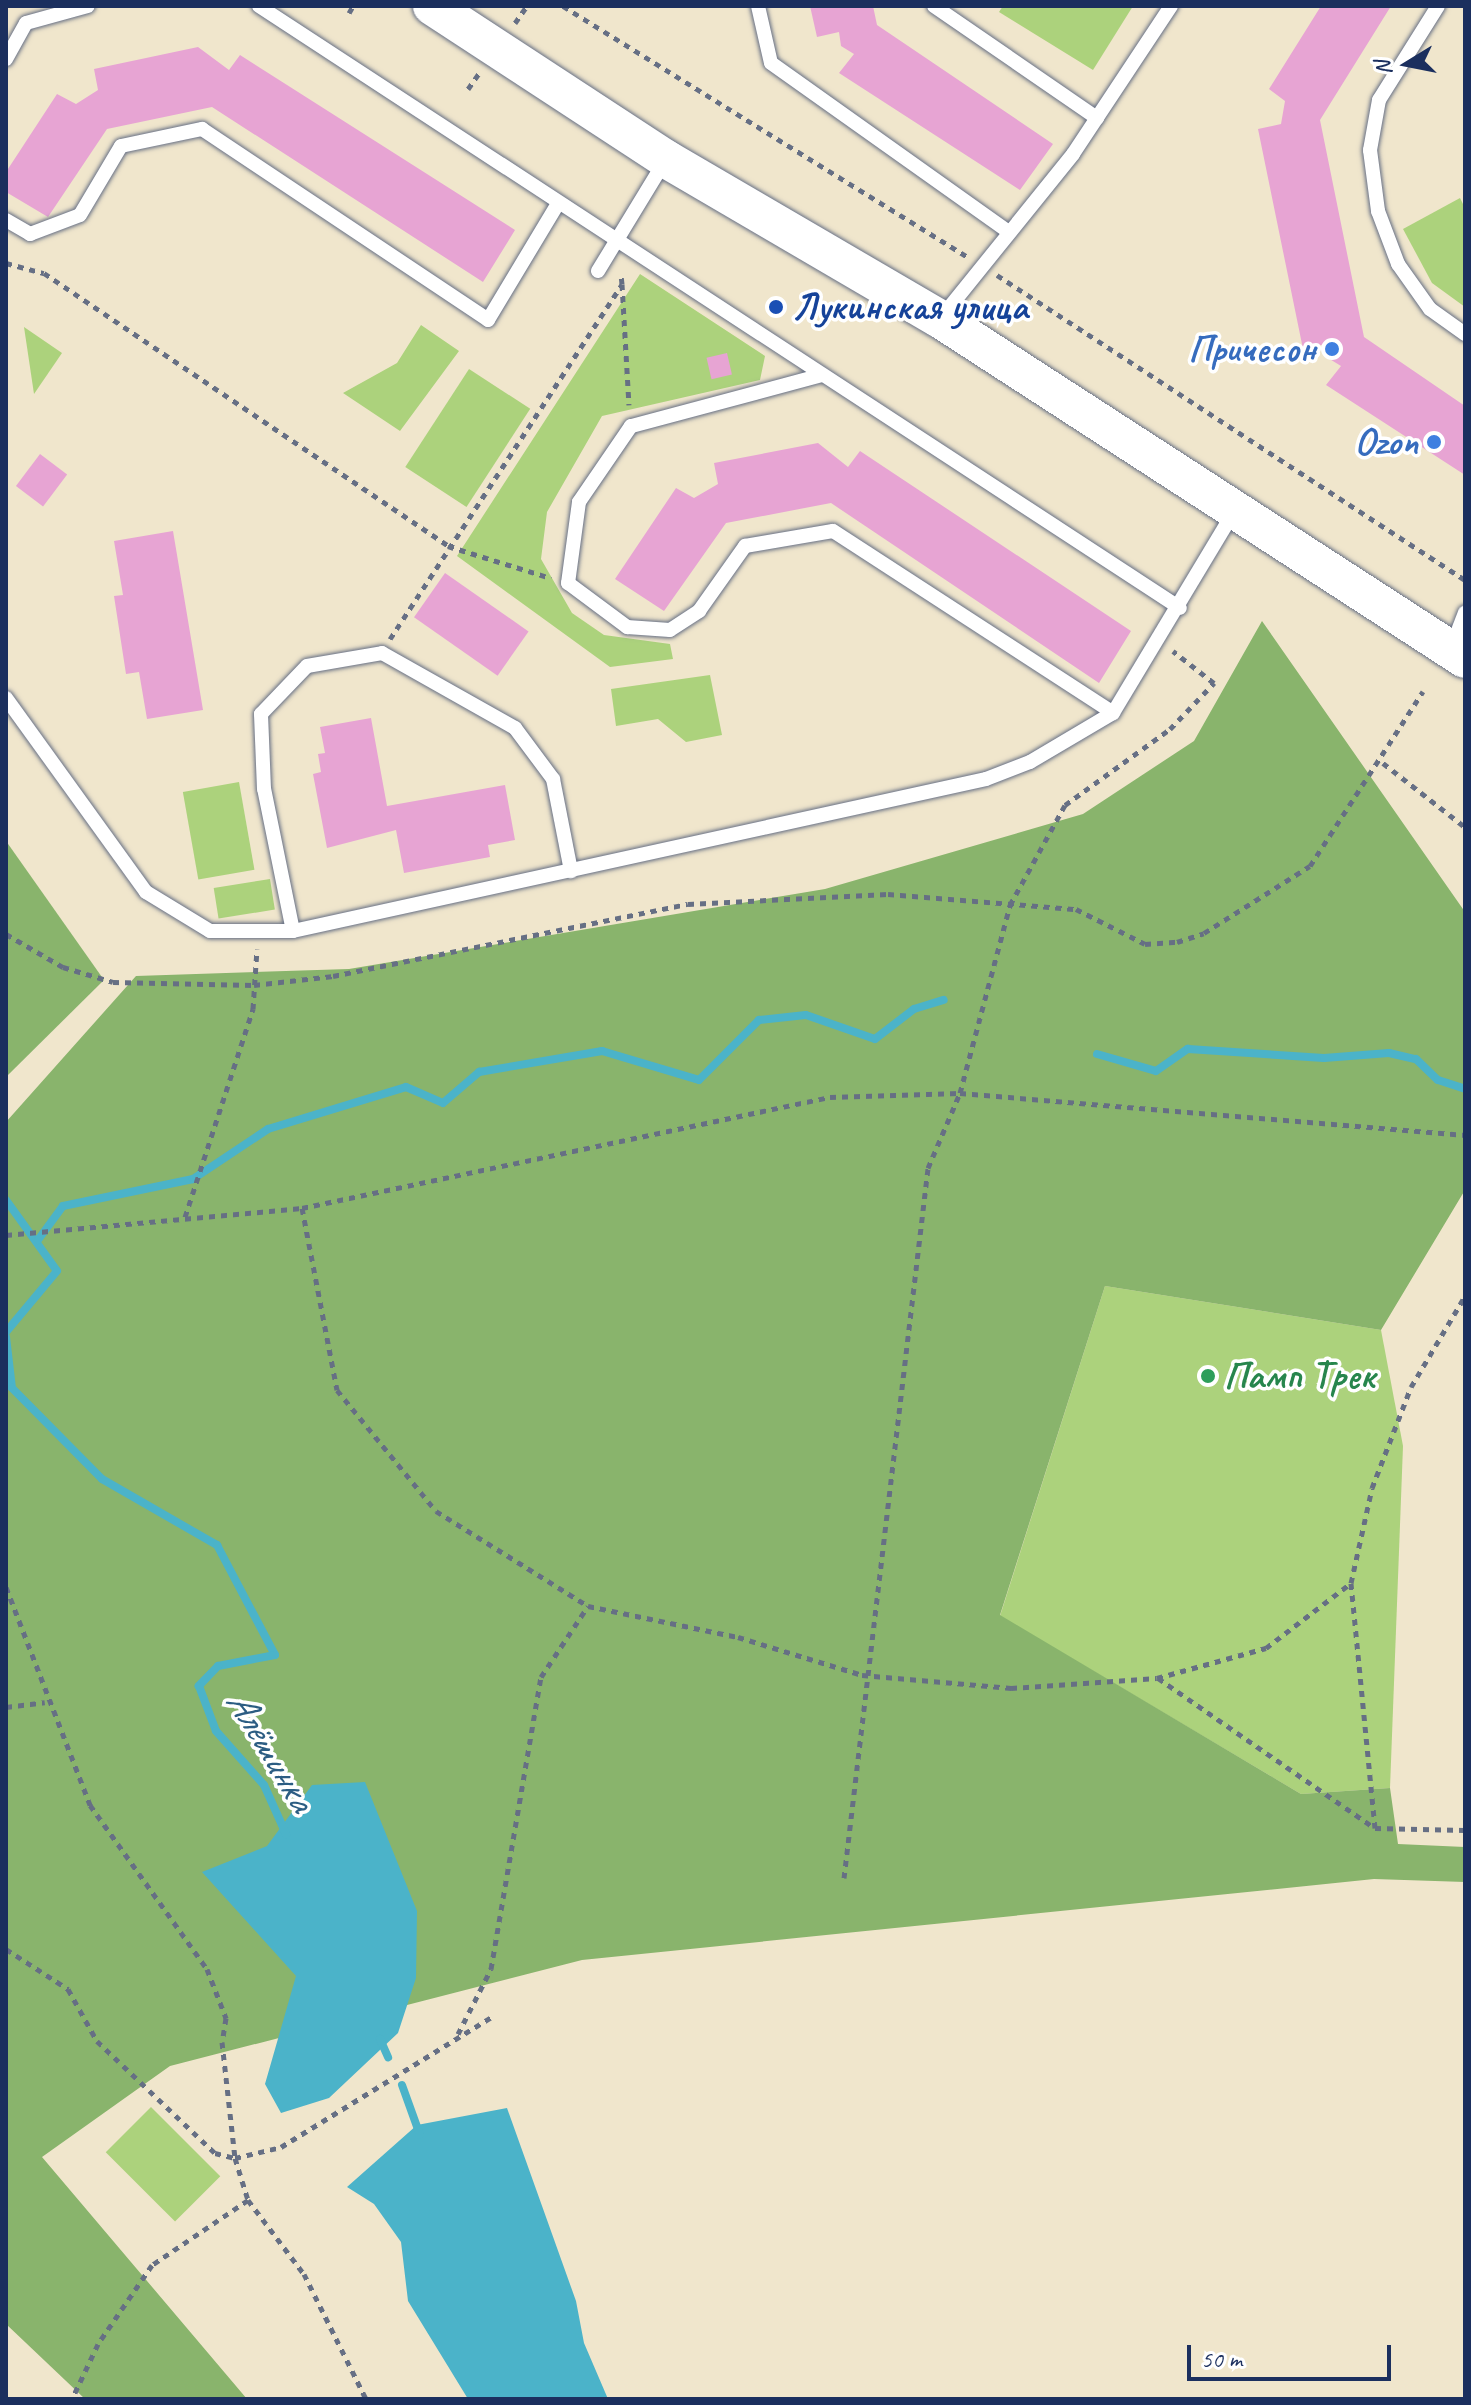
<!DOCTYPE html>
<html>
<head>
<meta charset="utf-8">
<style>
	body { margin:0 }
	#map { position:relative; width:1471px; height:2405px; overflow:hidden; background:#f0e6cc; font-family:Caveat,sans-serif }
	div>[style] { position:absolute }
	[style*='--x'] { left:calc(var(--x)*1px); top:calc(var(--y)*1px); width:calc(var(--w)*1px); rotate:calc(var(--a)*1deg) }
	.green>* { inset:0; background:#acd27c; transform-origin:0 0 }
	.forest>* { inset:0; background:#89b46c }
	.water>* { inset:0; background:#4bb3c9 }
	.stream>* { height:8px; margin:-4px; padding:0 4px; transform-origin:4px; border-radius:4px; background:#4bb3c9 }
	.building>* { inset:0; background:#e7a4d3; transform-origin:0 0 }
	.path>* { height:5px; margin-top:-2.5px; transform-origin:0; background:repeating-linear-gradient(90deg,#666f84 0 6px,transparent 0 12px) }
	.roads { filter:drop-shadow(0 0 2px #666f84) drop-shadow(0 0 2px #666f84) }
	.service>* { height:14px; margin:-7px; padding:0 7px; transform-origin:7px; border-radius:7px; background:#fff }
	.tertiary>* { height:38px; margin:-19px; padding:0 19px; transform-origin:19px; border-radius:19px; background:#fff }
	.dots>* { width:22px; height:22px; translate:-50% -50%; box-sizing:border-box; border:4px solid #fff; border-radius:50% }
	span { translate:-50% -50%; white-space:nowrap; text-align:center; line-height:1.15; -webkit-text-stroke:7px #fff; paint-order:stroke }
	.transit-label { font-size:38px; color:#164399; font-weight:700 }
	.left { translate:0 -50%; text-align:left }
	.shop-label { font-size:38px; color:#366cbe; font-weight:700 }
	.right { translate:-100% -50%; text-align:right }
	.leisure-label { font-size:38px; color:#27864d; font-weight:700 }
	.water-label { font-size:40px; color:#2c5d83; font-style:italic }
	.frame { position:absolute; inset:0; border:8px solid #1b2f5e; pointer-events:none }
	.north { position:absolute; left:1367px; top:24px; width:80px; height:80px; -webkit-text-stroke:6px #fff; paint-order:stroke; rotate:260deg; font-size:22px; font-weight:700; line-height:32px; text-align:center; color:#1b2f5e }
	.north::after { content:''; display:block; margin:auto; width:28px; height:36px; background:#1b2f5e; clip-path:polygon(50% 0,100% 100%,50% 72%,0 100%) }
	.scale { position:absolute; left:1187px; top:2345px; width:204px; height:36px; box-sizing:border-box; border:4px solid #1b2f5e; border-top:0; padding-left:10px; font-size:24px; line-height:28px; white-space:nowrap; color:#1b2f5e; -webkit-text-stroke:6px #fff; paint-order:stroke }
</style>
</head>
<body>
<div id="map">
	<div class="green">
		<div style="clip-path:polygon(1003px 6px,1133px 6px,1093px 70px,999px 12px)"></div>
		<div style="clip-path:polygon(1460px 198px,1465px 208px,1465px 307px,1432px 283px,1403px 229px)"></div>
		<div style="clip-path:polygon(640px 274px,765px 356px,760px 380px,602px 416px,547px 512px,541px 559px,572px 613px,604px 635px,670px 644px,673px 659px,610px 667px,457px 556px)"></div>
		<div style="clip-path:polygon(421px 325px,459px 351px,400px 431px,343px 393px,397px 363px)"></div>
		<div style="clip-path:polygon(24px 327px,62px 353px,34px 394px)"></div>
		<div style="left:469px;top:369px;width:73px;height:117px;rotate:33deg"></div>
		<div style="clip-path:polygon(710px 675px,722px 735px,686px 742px,658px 719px,616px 726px,611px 689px)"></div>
		<div style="left:239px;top:782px;width:89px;height:57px;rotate:80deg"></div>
		<div style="left:270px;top:879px;width:31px;height:57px;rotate:81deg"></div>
		<div style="clip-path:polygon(1105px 1286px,1381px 1330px,1403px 1446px,1390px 1788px,1301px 1794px,1000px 1616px)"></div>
		<div style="left:151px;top:2107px;width:98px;height:64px;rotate:45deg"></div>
	</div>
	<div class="forest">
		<div style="clip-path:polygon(1262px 621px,1465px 912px,1465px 1190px,1381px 1330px,1105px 1286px,1000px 1615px,1301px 1794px,1390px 1788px,1398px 1844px,1465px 1847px,1465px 1882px,1374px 1879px,582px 1960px,170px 2066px,42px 2157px,247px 2399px,85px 2399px,6px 2324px,6px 1122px,136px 976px,349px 969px,825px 889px,1083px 814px,1194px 741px)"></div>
		<div style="clip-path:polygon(6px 841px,104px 980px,6px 1077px)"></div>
	</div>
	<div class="water">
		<div style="clip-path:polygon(365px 1782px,417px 1911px,416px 1978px,398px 2033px,329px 2098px,281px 2113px,265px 2084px,296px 1976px,202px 1872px,267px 1846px,312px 1785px)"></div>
		<div style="clip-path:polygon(507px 2108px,576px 2301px,584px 2343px,608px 2399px,468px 2399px,408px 2301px,401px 2242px,374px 2204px,347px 2187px,417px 2125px)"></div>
	</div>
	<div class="stream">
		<div style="--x:1097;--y:1054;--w:61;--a:16.1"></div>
		<div style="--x:1156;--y:1071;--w:39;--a:-35"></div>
		<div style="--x:1188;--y:1049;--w:136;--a:3.8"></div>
		<div style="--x:1324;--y:1058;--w:65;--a:-4.4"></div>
		<div style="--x:1389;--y:1053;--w:28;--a:13"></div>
		<div style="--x:1416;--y:1059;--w:30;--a:44"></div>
		<div style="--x:1438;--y:1080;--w:28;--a:18"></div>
		<div style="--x:6;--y:1200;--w:87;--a:54.3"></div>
		<div style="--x:57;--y:1271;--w:80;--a:129.9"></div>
		<div style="--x:38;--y:1240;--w:42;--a:-53.7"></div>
		<div style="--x:63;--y:1206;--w:133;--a:-11.7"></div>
		<div style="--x:193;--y:1179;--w:90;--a:-33.7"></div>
		<div style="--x:268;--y:1129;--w:144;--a:-16.9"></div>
		<div style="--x:406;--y:1087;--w:40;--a:23.4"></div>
		<div style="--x:443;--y:1103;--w:48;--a:-40.7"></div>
		<div style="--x:479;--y:1072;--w:125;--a:-9.7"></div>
		<div style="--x:602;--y:1051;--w:101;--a:16.6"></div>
		<div style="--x:699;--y:1080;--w:85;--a:-45"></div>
		<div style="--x:759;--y:1020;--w:47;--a:-6.1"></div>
		<div style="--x:806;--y:1015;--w:73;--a:19.2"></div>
		<div style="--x:875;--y:1039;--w:49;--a:-37.6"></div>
		<div style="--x:914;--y:1009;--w:31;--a:-17"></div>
		<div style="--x:6;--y:1337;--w:51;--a:83.3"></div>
		<div style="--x:12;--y:1388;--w:128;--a:45.3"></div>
		<div style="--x:102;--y:1479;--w:133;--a:29.9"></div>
		<div style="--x:217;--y:1545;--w:124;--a:62.2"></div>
		<div style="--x:275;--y:1655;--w:58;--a:169.1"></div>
		<div style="--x:218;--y:1666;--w:28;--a:134"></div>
		<div style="--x:199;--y:1686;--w:48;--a:69.3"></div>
		<div style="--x:216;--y:1731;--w:72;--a:48.4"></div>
		<div style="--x:264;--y:1785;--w:54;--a:65.8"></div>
		<div style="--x:380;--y:2039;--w:20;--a:66"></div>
		<div style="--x:402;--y:2085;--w:53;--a:70.2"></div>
	</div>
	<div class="building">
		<div style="clip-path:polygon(810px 6px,873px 6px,877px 25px,1053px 144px,1020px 190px,839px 73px,854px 54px,841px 46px,839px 32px,817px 37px)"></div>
		<div style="clip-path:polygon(1321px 6px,1391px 6px,1320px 120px,1364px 337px,1465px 406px,1465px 475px,1326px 385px,1341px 366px,1328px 358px,1326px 344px,1303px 349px,1258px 129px,1281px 124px,1285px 101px,1269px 89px)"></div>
		<div style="clip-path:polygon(198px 47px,229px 70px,240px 55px,515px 230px,483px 282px,212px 107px,107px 129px,48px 217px,6px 192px,6px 172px,57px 94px,76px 104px,98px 90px,94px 69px)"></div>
		<div style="left:727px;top:353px;width:22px;height:21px;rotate:77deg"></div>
		<div style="clip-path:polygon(818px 443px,848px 467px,860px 451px,1131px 631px,1099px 683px,831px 503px,726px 523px,664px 611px,615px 579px,676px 488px,694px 498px,718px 484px,714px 463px)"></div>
		<div style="left:40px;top:454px;width:34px;height:40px;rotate:37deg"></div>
		<div style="clip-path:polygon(173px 531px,203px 710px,147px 719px,139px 672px,126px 674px,114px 596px,123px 595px,114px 541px)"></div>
		<div style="left:445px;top:573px;width:102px;height:54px;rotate:35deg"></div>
		<div style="clip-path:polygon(371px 718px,387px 806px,505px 785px,515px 840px,488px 845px,490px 857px,404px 873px,396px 830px,327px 848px,313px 774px,321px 772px,318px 754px,325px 753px,320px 727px)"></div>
	</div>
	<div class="path">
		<div style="--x:563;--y:6;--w:476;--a:31.8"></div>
		<div style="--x:349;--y:13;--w:8;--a:-60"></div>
		<div style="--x:515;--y:23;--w:21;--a:-55"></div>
		<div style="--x:468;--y:89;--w:19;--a:-55"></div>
		<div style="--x:6;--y:263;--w:39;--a:15"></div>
		<div style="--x:44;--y:273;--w:488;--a:34"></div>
		<div style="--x:448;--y:546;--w:108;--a:17.3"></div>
		<div style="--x:997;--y:275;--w:559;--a:33.09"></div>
		<div style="--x:622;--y:284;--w:121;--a:86.7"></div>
		<div style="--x:390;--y:639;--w:424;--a:-56.8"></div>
		<div style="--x:622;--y:284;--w:10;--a:-96"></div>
		<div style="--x:1383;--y:763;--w:104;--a:38"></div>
		<div style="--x:6;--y:934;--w:66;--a:30.1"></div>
		<div style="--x:63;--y:967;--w:52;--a:16.7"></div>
		<div style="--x:113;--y:982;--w:141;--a:1.2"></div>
		<div style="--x:254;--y:985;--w:80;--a:-6.5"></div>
		<div style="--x:333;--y:976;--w:362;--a:-11.5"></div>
		<div style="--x:688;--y:904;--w:200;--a:-2.9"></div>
		<div style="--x:888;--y:894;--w:189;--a:4.6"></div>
		<div style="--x:1076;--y:909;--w:77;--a:26.9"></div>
		<div style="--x:1145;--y:944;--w:32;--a:-4"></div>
		<div style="--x:1177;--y:942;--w:28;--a:-18"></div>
		<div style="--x:1204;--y:933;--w:125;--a:-32.3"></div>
		<div style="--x:1310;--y:866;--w:208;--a:-57.1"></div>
		<div style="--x:302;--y:1208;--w:185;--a:79.1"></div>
		<div style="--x:337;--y:1390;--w:156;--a:50.7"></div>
		<div style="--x:436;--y:1511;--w:179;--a:32"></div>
		<div style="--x:588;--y:1606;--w:153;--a:11.7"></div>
		<div style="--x:738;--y:1637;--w:130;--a:17"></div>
		<div style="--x:862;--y:1675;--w:150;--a:5"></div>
		<div style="--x:1011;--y:1688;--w:146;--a:-3.9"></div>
		<div style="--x:1157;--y:1678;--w:113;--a:-15.4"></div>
		<div style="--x:1266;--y:1648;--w:107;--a:-37.4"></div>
		<div style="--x:185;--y:1217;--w:219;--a:-71.9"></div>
		<div style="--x:253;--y:1009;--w:60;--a:-86.2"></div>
		<div style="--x:6;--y:1235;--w:297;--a:-5.2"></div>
		<div style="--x:302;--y:1208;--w:540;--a:-11.87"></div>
		<div style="--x:830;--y:1097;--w:130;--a:-1.8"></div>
		<div style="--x:960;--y:1093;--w:507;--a:4.75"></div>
		<div style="--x:6;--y:1587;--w:234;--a:68.9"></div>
		<div style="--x:90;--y:1805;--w:201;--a:54.5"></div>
		<div style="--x:207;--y:1969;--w:53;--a:68.8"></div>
		<div style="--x:226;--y:2018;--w:24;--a:99"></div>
		<div style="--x:222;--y:2042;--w:117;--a:83.6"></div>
		<div style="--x:235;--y:2158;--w:44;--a:72.8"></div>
		<div style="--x:248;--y:2200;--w:116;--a:145.9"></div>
		<div style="--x:152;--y:2265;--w:96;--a:124.4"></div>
		<div style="--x:98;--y:2344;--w:61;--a:115.3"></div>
		<div style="--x:1158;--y:1678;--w:264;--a:34.7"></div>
		<div style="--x:1375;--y:1828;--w:90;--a:1.3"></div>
		<div style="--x:6;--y:1707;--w:39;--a:-7"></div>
		<div style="--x:1375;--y:1828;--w:246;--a:-95.6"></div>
		<div style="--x:1351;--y:1583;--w:97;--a:-77.5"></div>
		<div style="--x:1372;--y:1488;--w:108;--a:-68.9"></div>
		<div style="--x:1411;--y:1387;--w:106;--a:-59.3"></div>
		<div style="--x:844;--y:1878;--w:715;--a:-83.25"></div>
		<div style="--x:928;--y:1168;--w:82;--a:-66.9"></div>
		<div style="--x:960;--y:1093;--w:195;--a:-75.1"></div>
		<div style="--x:1010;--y:905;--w:114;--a:-61.2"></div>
		<div style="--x:1065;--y:805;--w:130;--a:-35.9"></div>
		<div style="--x:1170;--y:729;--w:64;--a:-46.3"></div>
		<div style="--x:1214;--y:683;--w:52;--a:-142"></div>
		<div style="--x:6;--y:1949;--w:74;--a:32.8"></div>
		<div style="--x:68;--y:1989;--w:60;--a:60.9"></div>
		<div style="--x:97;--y:2041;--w:163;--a:43.5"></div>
		<div style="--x:215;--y:2153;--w:21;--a:14"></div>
		<div style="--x:235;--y:2158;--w:47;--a:-13.4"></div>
		<div style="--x:281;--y:2147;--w:251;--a:-31.7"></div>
		<div style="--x:458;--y:2034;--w:73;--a:-63.1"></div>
		<div style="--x:491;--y:1969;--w:296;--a:-80.3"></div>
		<div style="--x:541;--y:1677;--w:85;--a:-56.5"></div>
		<div style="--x:248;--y:2200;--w:93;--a:52.9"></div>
		<div style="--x:304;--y:2274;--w:140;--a:63.6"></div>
	</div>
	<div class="roads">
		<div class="service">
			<div style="--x:259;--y:6;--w:1100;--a:33.17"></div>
			<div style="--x:758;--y:6;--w:58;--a:77.2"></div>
			<div style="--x:771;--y:63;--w:292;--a:35.4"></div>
			<div style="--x:934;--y:6;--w:198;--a:34.5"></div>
			<div style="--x:1438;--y:6;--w:111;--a:122.1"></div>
			<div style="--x:1379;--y:100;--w:51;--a:100.2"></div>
			<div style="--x:1370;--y:150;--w:62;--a:82.5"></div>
			<div style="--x:1378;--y:211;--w:57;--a:69.3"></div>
			<div style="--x:1398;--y:264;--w:55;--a:54.6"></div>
			<div style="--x:1430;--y:309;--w:43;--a:35.5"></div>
			<div style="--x:6;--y:59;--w:41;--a:-60.9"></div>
			<div style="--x:26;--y:23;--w:64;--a:-15.3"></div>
			<div style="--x:6;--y:220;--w:28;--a:30"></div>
			<div style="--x:30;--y:234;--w:53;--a:-20.8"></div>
			<div style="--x:80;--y:215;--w:80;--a:-59.3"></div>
			<div style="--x:121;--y:146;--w:83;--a:-11.9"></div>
			<div style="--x:202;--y:129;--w:344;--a:33.7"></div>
			<div style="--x:488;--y:320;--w:134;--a:-59"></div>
			<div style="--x:598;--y:271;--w:131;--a:-58.7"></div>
			<div style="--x:940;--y:319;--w:212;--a:-51.1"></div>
			<div style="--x:1073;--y:154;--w:178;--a:-56.5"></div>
			<div style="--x:822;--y:375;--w:198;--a:165"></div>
			<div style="--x:631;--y:426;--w:92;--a:124.4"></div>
			<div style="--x:579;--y:502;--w:82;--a:97.7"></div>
			<div style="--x:568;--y:583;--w:74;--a:36.7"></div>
			<div style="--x:627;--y:627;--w:43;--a:4"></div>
			<div style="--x:670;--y:630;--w:35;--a:-33"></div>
			<div style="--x:699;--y:611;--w:80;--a:-54.7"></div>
			<div style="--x:745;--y:546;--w:89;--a:-9.7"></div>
			<div style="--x:833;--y:531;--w:334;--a:33"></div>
			<div style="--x:1451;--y:649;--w:39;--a:-69"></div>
			<div style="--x:6;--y:698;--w:239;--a:54.2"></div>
			<div style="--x:146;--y:892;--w:75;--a:31.4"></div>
			<div style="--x:210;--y:931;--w:83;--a:0"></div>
			<div style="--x:293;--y:931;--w:709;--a:-12.37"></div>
			<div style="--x:986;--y:779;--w:47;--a:-21.1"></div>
			<div style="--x:1030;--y:762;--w:96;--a:-30.6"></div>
			<div style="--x:1113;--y:713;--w:237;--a:-59"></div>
			<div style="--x:293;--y:931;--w:145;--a:-101.5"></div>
			<div style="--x:264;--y:789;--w:75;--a:-92.3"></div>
			<div style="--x:261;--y:714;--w:66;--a:-46.2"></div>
			<div style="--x:307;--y:666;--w:76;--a:-9.8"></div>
			<div style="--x:382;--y:653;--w:153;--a:29.4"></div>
			<div style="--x:515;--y:728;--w:64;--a:53.3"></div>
			<div style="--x:553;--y:779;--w:94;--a:78.9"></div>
		</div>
		<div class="tertiary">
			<div style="--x:432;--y:6;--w:280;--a:33.2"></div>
			<div style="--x:666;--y:159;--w:317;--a:30.3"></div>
			<div style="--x:940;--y:319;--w:625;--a:32.93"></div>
		</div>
	</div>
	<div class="dots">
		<div style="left:776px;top:307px;background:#1a4fb4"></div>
		<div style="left:1332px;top:349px;background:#3f7fe0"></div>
		<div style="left:1434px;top:442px;background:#3f7fe0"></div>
		<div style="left:1208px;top:1376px;background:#2e9e5b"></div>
	</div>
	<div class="transit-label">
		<span class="left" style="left:792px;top:307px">Лукинская улица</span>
	</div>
	<div class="shop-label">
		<span class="right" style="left:1316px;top:349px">Причесон</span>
		<span class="right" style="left:1418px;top:442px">Ozon</span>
	</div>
	<div class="leisure-label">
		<span class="left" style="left:1224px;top:1376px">Памп Трек</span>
	</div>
	<div class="water-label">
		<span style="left:271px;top:1750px;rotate:59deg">Алёшинка</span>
	</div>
	<div class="frame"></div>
	<div class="north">N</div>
	<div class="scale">50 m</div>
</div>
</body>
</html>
